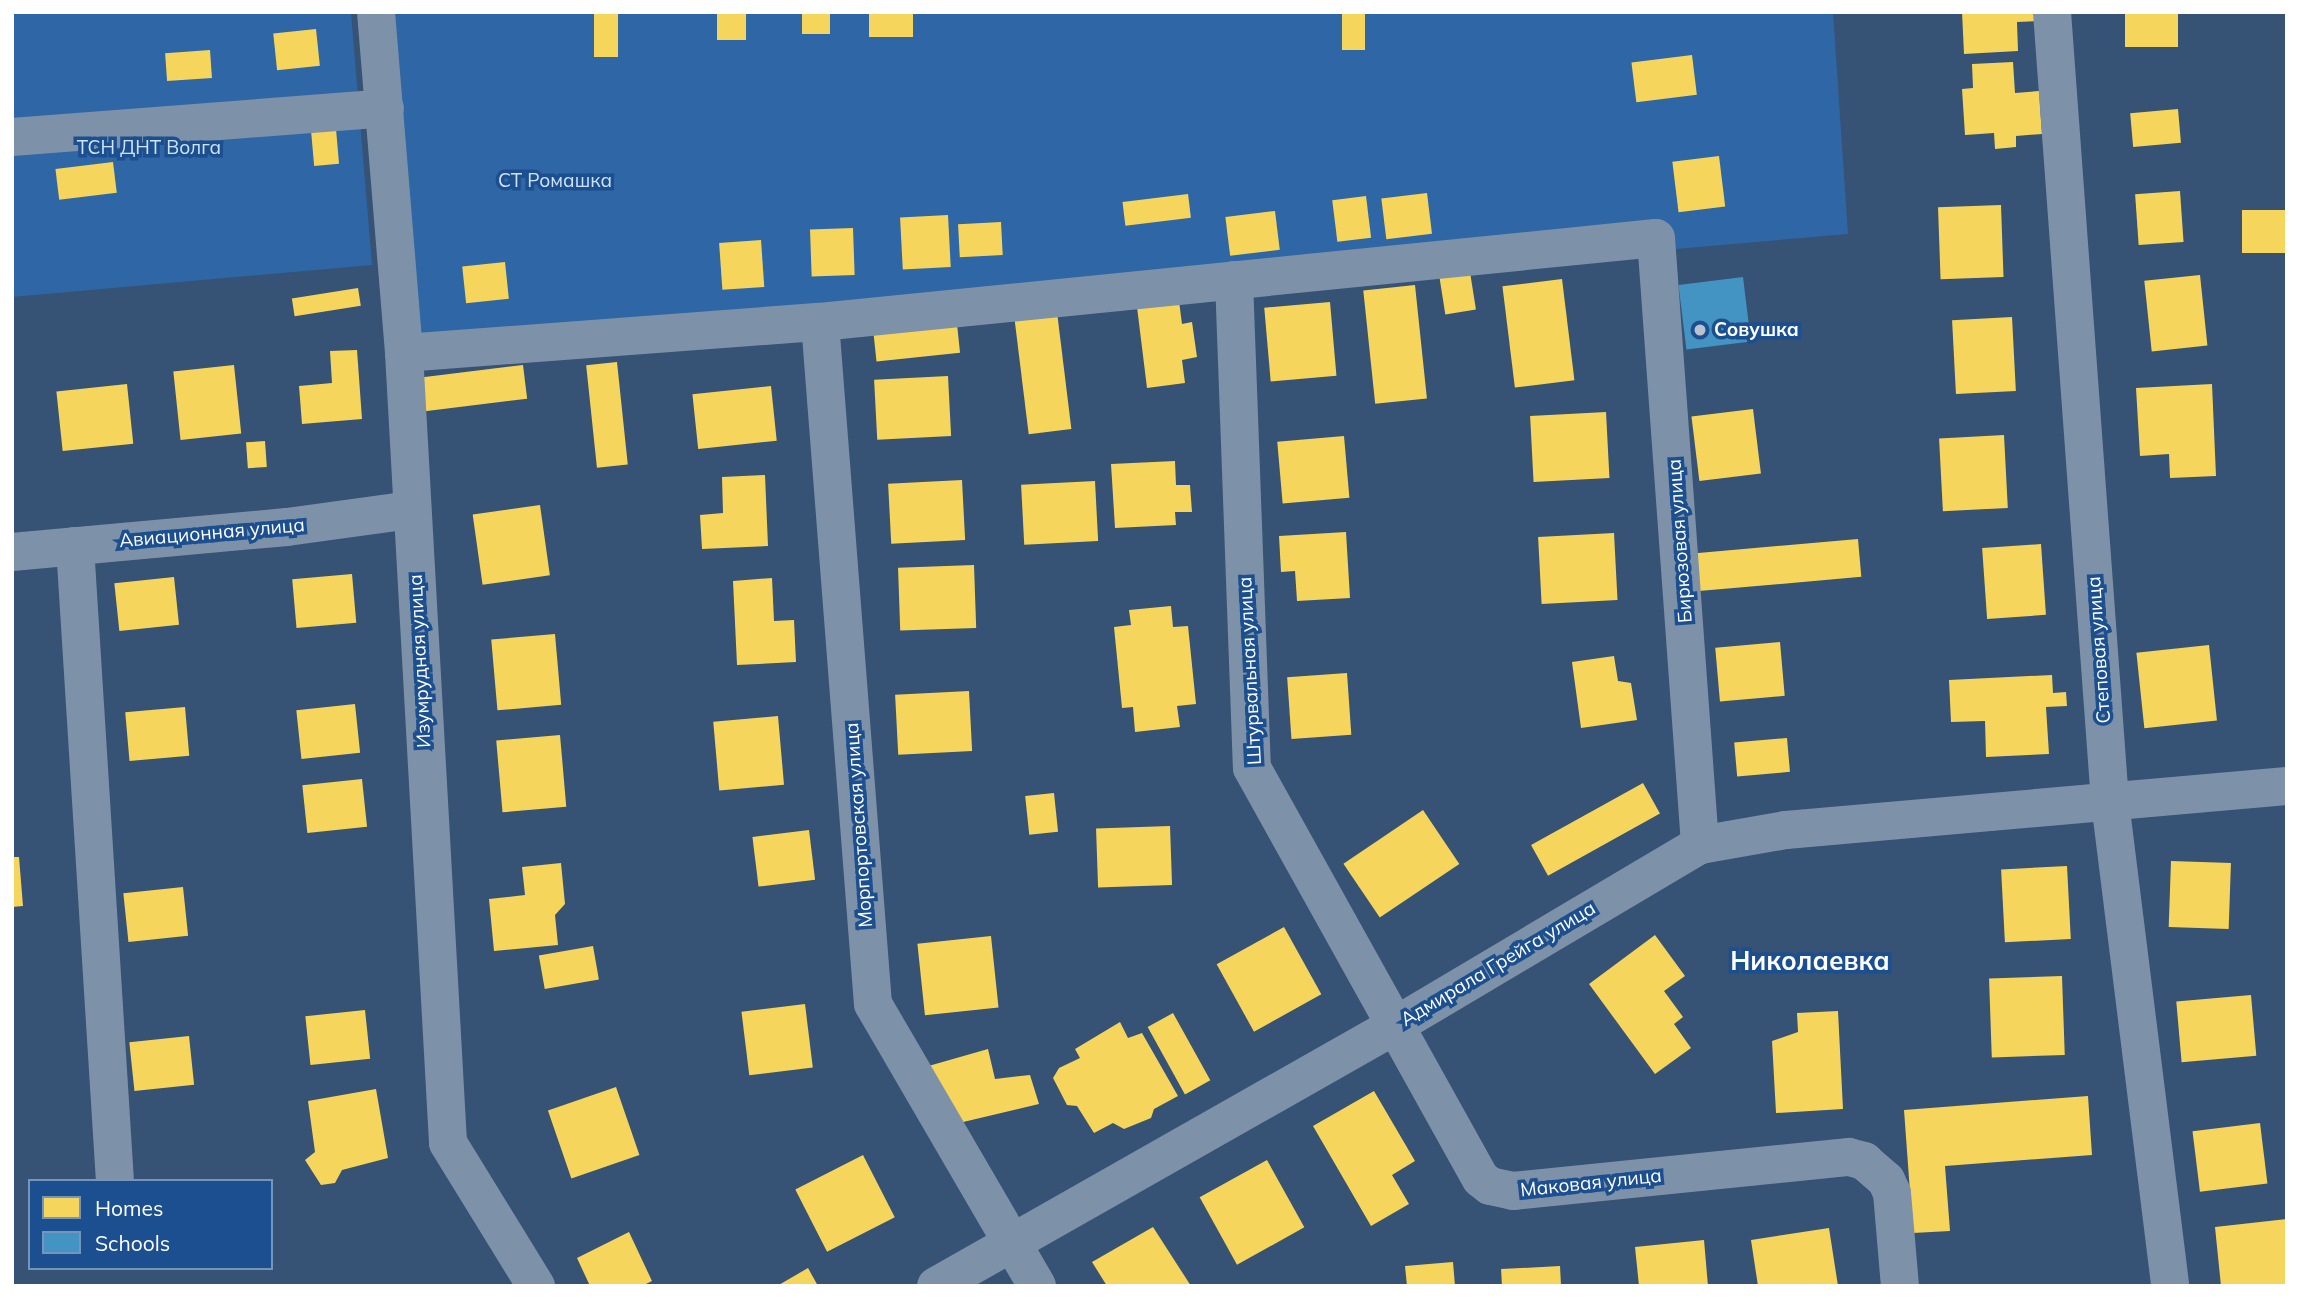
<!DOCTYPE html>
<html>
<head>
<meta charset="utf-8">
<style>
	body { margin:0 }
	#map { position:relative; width:2299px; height:1298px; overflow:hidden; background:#365274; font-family:Mulish,sans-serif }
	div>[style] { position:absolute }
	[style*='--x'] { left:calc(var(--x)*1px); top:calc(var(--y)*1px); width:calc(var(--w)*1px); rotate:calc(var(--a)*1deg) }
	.green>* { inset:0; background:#2f66a5 }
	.homes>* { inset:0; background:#f6d55c; transform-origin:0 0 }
	.schools>* { inset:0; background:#4393c3; transform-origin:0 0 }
	.minor>* { height:38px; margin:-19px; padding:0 19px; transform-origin:19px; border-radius:19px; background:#7d92a8 }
	.dots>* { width:19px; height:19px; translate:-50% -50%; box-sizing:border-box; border:4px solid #1b4f8f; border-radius:50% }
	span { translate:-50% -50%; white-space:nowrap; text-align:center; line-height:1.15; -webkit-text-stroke:7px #1b4f8f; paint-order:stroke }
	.park-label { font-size:19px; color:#cfe3fa }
	.poi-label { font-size:19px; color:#fff; font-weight:700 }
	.left { translate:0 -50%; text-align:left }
	.street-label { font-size:19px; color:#fff }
	.district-label { font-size:26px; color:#fff; font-weight:700 }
	.frame { position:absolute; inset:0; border:14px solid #fff; pointer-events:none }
	.legend { position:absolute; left:28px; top:1179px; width:245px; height:91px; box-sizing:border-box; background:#1b4f8f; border:2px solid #7695bc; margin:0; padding:9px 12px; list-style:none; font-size:21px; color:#fff }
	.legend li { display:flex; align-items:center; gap:14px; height:35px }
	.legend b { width:35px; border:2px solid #7695bc }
</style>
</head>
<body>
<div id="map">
	<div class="green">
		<div style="clip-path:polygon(12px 12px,351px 12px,372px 265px,12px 297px)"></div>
		<div style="clip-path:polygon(363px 12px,1833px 12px,1848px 234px,389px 361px)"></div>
	</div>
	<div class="homes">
		<div style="left:594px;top:12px;width:24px;height:45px"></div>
		<div style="left:717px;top:12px;width:29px;height:28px"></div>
		<div style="left:802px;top:12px;width:28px;height:22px"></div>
		<div style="left:869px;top:12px;width:44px;height:25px"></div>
		<div style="left:1342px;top:12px;width:23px;height:38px"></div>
		<div style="clip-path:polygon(1962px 12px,2036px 12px,2037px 21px,2017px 22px,2018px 51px,1964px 54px)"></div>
		<div style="left:2125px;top:12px;width:53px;height:35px"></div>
		<div style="left:316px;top:29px;width:37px;height:43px;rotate:84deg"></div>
		<div style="left:210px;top:50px;width:28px;height:45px;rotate:86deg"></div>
		<div style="left:1692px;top:55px;width:40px;height:61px;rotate:83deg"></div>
		<div style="clip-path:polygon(2013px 62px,2015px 93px,2039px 91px,2042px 134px,2016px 136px,2016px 147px,1995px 149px,1994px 133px,1965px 135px,1962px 89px,1973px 88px,1972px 64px)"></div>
		<div style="left:2178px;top:109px;width:34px;height:48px;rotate:85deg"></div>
		<div style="left:336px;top:129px;width:35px;height:25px;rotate:85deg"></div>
		<div style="left:1719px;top:156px;width:51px;height:47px;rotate:83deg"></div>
		<div style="left:113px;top:162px;width:31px;height:58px;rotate:83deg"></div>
		<div style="left:2180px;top:191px;width:51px;height:45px;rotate:86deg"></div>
		<div style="left:1427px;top:193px;width:41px;height:46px;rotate:83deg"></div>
		<div style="left:1188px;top:194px;width:24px;height:66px;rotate:83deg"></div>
		<div style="left:1366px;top:196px;width:42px;height:34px;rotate:83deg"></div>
		<div style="left:2001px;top:205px;width:72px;height:63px;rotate:88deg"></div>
		<div style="left:2287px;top:210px;width:43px;height:45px;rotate:90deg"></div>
		<div style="left:1275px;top:211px;width:39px;height:50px;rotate:83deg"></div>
		<div style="left:948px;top:215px;width:52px;height:48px;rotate:87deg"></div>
		<div style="left:1001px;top:222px;width:33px;height:43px;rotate:87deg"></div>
		<div style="left:853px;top:228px;width:47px;height:43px;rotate:88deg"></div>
		<div style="left:761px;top:240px;width:47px;height:42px;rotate:86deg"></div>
		<div style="left:505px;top:262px;width:37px;height:43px;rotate:84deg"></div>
		<div style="left:1470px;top:272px;width:38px;height:31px;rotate:81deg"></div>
		<div style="left:2200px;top:275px;width:71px;height:56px;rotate:84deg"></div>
		<div style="left:1562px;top:279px;width:102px;height:60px;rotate:83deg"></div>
		<div style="left:1415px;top:285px;width:114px;height:52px;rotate:84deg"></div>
		<div style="left:358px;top:288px;width:18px;height:67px;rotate:81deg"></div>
		<div style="clip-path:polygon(1179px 301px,1182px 324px,1192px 322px,1197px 357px,1182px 360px,1185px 383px,1147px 388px,1137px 307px)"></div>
		<div style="left:1330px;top:302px;width:74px;height:66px;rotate:85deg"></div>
		<div style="left:1057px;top:312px;width:118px;height:43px;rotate:83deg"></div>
		<div style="left:2012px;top:317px;width:74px;height:60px;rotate:87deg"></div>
		<div style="left:957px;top:324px;width:29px;height:84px;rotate:84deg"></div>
		<div style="clip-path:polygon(357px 350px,362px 419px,302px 424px,299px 386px,332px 383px,330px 351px)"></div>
		<div style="left:617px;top:362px;width:103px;height:31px;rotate:84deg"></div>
		<div style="left:234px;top:365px;width:69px;height:61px;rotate:84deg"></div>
		<div style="left:523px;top:365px;width:34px;height:103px;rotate:83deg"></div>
		<div style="left:948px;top:376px;width:60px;height:74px;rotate:87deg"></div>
		<div style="left:127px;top:384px;width:60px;height:71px;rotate:84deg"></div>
		<div style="clip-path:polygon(2212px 384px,2216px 476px,2170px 478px,2169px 454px,2140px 456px,2136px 388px)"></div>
		<div style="left:771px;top:386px;width:55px;height:79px;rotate:84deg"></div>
		<div style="left:1753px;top:409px;width:65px;height:62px;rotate:83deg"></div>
		<div style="left:1606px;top:412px;width:66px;height:76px;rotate:87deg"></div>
		<div style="left:2004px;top:435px;width:73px;height:65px;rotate:87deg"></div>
		<div style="left:1344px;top:436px;width:62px;height:67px;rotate:85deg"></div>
		<div style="left:265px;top:441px;width:26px;height:19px;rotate:86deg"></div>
		<div style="clip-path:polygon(1175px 461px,1176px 485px,1190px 485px,1192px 512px,1175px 512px,1176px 525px,1115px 528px,1111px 464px)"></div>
		<div style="clip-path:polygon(765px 475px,768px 546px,702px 549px,700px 515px,723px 513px,722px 477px)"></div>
		<div style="left:962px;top:480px;width:60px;height:74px;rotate:87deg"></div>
		<div style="left:1095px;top:481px;width:60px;height:74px;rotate:87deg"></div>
		<div style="left:540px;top:505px;width:71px;height:68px;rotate:82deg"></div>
		<div style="clip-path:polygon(1346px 532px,1350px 598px,1297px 601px,1295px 571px,1281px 572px,1279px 536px)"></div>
		<div style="left:1614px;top:533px;width:67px;height:76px;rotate:87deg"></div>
		<div style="left:1858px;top:539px;width:38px;height:166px;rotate:85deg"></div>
		<div style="left:2041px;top:544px;width:71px;height:59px;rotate:86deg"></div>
		<div style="left:974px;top:565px;width:63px;height:76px;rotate:88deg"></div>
		<div style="left:352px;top:574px;width:49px;height:60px;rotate:85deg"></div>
		<div style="left:174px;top:577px;width:48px;height:60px;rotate:84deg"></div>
		<div style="clip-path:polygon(772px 578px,774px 621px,794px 620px,796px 662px,737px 665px,733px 581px)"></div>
		<div style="clip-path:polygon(1171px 606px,1173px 627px,1188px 626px,1196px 704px,1177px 706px,1180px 727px,1135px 732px,1133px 707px,1122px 708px,1114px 627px,1131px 625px,1129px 610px)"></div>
		<div style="left:555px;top:634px;width:71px;height:64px;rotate:85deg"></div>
		<div style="left:1780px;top:642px;width:54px;height:65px;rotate:85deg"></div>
		<div style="left:2209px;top:645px;width:76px;height:73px;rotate:84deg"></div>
		<div style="clip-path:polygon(1614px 656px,1618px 681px,1631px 683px,1637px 720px,1581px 728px,1572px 662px)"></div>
		<div style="left:1347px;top:673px;width:62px;height:60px;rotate:86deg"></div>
		<div style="clip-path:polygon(2052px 675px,2053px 693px,2066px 692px,2067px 706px,2046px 707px,2049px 754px,1986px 757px,1985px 721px,1951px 722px,1949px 680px)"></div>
		<div style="left:969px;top:691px;width:60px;height:74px;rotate:87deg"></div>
		<div style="left:355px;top:704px;width:49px;height:59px;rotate:84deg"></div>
		<div style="left:185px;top:707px;width:49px;height:60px;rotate:85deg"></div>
		<div style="left:778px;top:716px;width:69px;height:65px;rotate:85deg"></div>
		<div style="left:560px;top:735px;width:72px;height:64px;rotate:85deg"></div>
		<div style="left:1787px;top:738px;width:34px;height:53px;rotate:85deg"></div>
		<div style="left:362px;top:779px;width:48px;height:60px;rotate:84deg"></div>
		<div style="left:1643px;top:783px;width:35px;height:128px;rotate:61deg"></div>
		<div style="left:1054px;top:793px;width:39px;height:29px;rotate:84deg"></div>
		<div style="left:1423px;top:810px;width:65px;height:96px;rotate:56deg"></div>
		<div style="left:1170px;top:826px;width:59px;height:74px;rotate:88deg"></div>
		<div style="left:809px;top:830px;width:50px;height:57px;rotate:83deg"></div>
		<div style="clip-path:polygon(12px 857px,19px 857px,23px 906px,12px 907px)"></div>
		<div style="left:2171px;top:861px;width:60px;height:66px;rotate:2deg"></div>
		<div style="clip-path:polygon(561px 863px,565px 904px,555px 915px,558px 945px,494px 951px,489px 899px,525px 895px,522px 867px)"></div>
		<div style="left:2067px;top:866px;width:73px;height:66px;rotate:87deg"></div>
		<div style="left:183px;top:887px;width:49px;height:60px;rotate:84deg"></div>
		<div style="left:1284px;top:927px;width:77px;height:77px;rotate:61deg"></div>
		<div style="clip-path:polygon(1655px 935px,1685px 976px,1664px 991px,1683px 1017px,1674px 1024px,1691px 1048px,1655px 1074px,1589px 984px)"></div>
		<div style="left:991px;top:936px;width:72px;height:74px;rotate:84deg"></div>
		<div style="left:593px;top:946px;width:34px;height:55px;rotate:80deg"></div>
		<div style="left:2062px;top:976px;width:79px;height:73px;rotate:88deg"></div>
		<div style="left:2251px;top:995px;width:61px;height:75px;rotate:85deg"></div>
		<div style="left:805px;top:1004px;width:64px;height:64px;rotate:83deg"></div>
		<div style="left:365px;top:1010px;width:49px;height:60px;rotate:84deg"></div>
		<div style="clip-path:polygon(1838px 1011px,1843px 1109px,1776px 1113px,1772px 1041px,1798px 1032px,1797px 1013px)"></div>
		<div style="left:1173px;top:1013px;width:77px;height:29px;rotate:61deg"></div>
		<div style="clip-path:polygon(1120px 1022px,1128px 1038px,1142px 1033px,1178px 1096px,1154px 1109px,1151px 1118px,1124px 1129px,1113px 1123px,1094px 1133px,1077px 1106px,1067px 1105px,1053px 1078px,1059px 1068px,1080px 1058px,1075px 1049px)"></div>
		<div style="left:189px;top:1036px;width:49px;height:60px;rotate:84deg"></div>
		<div style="clip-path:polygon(988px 1049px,995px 1079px,1030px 1075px,1039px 1104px,959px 1123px,925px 1067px)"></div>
		<div style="left:616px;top:1087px;width:72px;height:72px;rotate:71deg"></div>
		<div style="clip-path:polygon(376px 1089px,388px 1158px,342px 1170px,335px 1183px,321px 1185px,305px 1160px,315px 1152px,308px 1101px)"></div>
		<div style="clip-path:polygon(1374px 1091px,1415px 1161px,1392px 1175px,1409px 1204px,1371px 1226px,1313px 1126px)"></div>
		<div style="clip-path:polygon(2088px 1096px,2092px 1155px,1945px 1166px,1950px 1231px,1913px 1233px,1904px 1110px)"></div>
		<div style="left:2260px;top:1123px;width:61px;height:68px;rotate:83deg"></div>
		<div style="left:863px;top:1155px;width:70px;height:76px;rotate:63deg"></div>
		<div style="left:1267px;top:1160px;width:77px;height:77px;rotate:61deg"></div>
		<div style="clip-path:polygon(2287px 1219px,2287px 1286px,2221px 1286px,2215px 1227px)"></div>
		<div style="clip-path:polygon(1153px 1227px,1191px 1286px,1107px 1286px,1092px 1262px)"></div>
		<div style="clip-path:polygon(1829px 1228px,1838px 1286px,1758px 1286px,1751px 1240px)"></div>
		<div style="clip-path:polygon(629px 1232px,652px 1281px,642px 1286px,590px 1286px,577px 1258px)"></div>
		<div style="clip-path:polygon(1704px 1240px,1708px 1286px,1639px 1286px,1635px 1247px)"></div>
		<div style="clip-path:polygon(1453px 1262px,1455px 1286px,1407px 1286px,1405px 1266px)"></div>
		<div style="left:1560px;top:1266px;width:20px;height:59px;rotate:87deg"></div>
		<div style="clip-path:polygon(808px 1268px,818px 1286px,777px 1286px)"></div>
	</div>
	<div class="schools">
		<div style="left:1743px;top:277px;width:65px;height:65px;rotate:83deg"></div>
	</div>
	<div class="minor">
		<div style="--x:376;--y:12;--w:342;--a:85.3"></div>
		<div style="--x:404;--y:353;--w:791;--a:86.81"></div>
		<div style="--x:448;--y:1143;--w:168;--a:58.4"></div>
		<div style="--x:2052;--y:12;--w:792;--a:85.8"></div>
		<div style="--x:2110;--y:802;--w:488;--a:82.9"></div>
		<div style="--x:12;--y:137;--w:374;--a:-4.4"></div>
		<div style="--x:1234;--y:280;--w:488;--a:87.9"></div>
		<div style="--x:1252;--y:768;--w:470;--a:60.9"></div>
		<div style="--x:1481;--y:1179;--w:11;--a:38"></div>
		<div style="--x:1490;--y:1186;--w:24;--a:12"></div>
		<div style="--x:1513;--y:1191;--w:338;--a:-5.8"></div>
		<div style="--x:1849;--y:1157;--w:16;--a:15"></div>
		<div style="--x:1864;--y:1161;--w:29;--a:41"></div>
		<div style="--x:1886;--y:1180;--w:14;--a:65"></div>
		<div style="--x:1892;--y:1193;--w:93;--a:85.1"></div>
		<div style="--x:820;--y:322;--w:684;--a:85.56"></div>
		<div style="--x:873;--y:1004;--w:326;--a:59.8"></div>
		<div style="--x:404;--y:353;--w:417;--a:-4.3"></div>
		<div style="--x:820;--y:322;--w:840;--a:-5.74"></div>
		<div style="--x:1656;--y:238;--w:609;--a:85.85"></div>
		<div style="--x:75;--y:546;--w:636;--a:86.4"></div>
		<div style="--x:12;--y:552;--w:276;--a:-5.2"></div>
		<div style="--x:287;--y:527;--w:125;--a:-7.8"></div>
		<div style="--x:936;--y:1286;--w:531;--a:-29.56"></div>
		<div style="--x:1398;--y:1024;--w:351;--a:-30.7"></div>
		<div style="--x:1700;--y:845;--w:87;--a:-9.9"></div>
		<div style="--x:1786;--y:830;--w:503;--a:-5.02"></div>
	</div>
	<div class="dots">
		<div style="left:1700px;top:330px;background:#b9c2ce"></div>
	</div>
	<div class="park-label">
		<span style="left:149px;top:148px">ТСН ДНТ Волга</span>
		<span style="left:555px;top:181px">СТ Ромашка</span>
	</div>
	<div class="poi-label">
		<span class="left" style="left:1714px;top:330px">Совушка</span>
	</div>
	<div class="street-label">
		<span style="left:212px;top:533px;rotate:-5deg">Авиационная улица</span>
		<span style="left:1680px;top:541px;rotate:-94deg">Бирюзовая улица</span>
		<span style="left:2099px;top:650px;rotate:-94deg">Степовая улица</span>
		<span style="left:420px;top:661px;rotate:-93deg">Изумрудная улица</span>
		<span style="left:1250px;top:671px;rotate:-93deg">Штурвальная улица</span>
		<span style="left:859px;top:825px;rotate:-94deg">Морпортовская улица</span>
		<span style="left:1498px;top:964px;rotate:-31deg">Адмирала Грейга улица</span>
		<span style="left:1591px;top:1183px;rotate:-6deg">Маковая улица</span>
	</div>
	<div class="district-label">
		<span style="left:1810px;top:961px">Николаевка</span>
	</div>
	<div class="frame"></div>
	<ul class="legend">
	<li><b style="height:19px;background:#f6d55c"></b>Homes</li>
	<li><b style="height:19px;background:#4393c3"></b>Schools</li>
	</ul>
</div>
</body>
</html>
